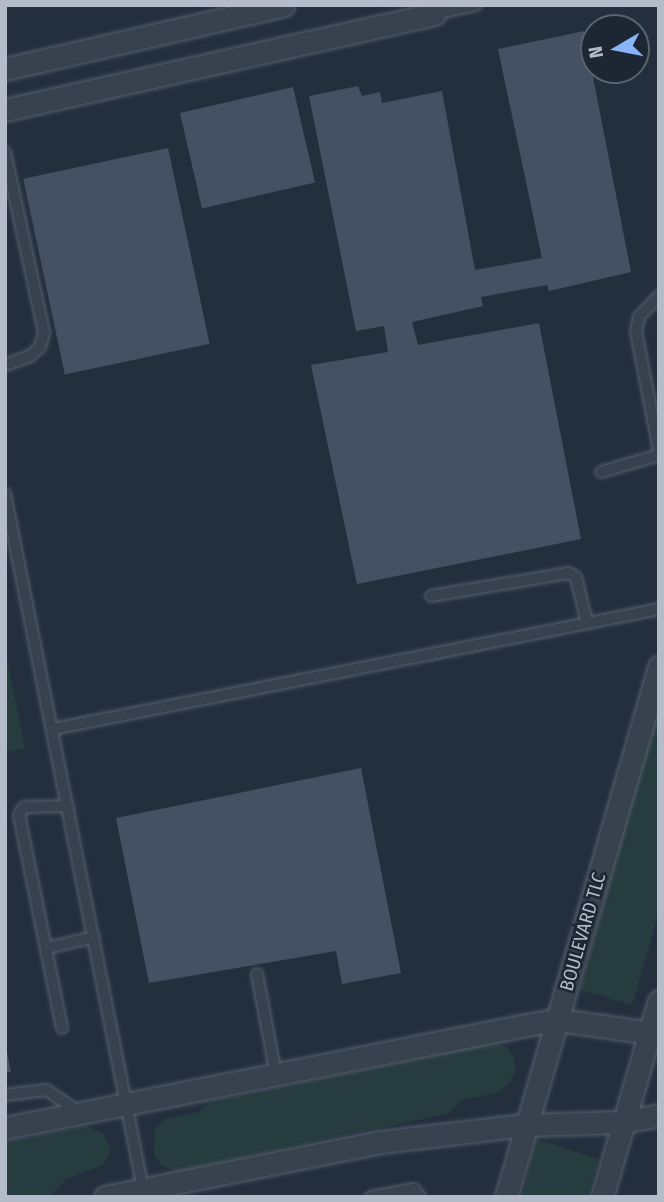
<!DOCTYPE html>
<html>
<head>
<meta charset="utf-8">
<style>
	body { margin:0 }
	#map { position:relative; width:664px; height:1202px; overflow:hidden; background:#242f3e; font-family:"Fira Sans Condensed",sans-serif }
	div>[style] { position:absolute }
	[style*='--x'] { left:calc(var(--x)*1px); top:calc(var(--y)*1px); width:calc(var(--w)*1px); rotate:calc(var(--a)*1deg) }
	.green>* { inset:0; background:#263c3f }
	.building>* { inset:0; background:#455162; transform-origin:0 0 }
	.roads { filter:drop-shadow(0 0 2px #565f6c) drop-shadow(0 0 2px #565f6c) }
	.service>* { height:10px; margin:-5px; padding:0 5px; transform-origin:5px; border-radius:5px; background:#38414e }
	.minor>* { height:21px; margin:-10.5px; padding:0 10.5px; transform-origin:10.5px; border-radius:10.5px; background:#38414e }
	span { translate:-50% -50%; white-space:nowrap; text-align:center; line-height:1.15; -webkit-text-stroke:5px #1d2633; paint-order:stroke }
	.street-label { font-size:19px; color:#b4bcc9 }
	.frame { position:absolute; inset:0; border:7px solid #b4bcc9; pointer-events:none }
	.north { position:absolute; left:580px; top:14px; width:70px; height:70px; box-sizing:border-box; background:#1d2633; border:2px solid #59626f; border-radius:50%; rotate:260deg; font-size:19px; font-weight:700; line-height:28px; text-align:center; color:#b4bcc9 }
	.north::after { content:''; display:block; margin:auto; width:24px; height:32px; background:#8ab4f8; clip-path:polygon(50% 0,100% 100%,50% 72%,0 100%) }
</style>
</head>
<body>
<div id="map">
	<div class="green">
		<div style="clip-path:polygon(5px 649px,25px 748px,5px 752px)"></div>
		<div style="clip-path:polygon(659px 701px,659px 912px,632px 1005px,580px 990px)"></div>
		<div style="clip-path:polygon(494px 1043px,506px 1046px,513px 1056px,516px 1072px,508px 1084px,496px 1093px,462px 1100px,447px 1114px,177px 1171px,162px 1166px,154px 1155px,155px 1128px,165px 1119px,199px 1112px,208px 1102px)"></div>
		<div style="clip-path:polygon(87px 1126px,104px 1135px,111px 1149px,103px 1165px,66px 1179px,51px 1196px,5px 1197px,5px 1142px)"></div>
		<div style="clip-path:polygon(536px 1139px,599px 1159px,588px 1197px,521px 1197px)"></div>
	</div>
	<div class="building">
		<div style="clip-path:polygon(584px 31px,631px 272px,549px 291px,547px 285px,481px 297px,483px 306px,412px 322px,418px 345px,539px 323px,581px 539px,357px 584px,311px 365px,388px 352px,384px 326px,356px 331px,309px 96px,358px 86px,362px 96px,380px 92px,382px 103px,442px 91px,475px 270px,542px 258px,498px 49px)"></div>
		<div style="left:293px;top:87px;width:98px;height:116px;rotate:77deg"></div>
		<div style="left:168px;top:148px;width:200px;height:148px;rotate:78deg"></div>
		<div style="clip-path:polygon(361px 768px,401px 973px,342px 984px,336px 951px,149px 983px,116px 818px)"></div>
		<div style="clip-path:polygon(6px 1047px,11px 1072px,5px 1073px,5px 1048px)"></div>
	</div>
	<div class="roads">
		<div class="service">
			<div style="--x:434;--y:14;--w:43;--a:-12.1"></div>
			<div style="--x:5;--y:152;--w:185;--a:77.8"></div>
			<div style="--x:44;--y:333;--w:15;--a:106"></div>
			<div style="--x:40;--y:347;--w:13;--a:138"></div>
			<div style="--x:30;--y:356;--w:27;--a:160"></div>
			<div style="--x:659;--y:296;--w:29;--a:134"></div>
			<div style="--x:639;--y:317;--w:14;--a:102"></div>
			<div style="--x:636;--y:331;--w:122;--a:79.1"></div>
			<div style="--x:601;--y:472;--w:60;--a:-16.3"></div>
			<div style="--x:5;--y:494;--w:709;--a:78.77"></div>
			<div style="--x:431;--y:596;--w:139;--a:-9.5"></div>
			<div style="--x:568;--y:573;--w:9;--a:27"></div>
			<div style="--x:576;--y:577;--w:47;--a:76.6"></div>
			<div style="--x:53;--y:729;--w:618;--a:-11.2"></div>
			<div style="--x:47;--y:948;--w:48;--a:-13.2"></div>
			<div style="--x:257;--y:974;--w:103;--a:79.3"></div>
			<div style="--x:62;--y:1028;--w:217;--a:-101.4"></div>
			<div style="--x:19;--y:815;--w:9;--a:-58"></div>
			<div style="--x:24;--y:807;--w:44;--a:-1.3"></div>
			<div style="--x:5;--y:1095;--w:42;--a:-6.8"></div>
			<div style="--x:47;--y:1090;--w:39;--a:35"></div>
			<div style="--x:371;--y:1197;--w:44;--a:-10.5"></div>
			<div style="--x:414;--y:1189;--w:10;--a:53"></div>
		</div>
		<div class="minor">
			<div style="--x:5;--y:69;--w:286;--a:-12.9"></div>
			<div style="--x:5;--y:110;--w:440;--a:-12.6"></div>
			<div style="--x:434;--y:14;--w:9;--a:-103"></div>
			<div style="--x:5;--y:1128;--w:531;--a:-11.18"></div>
			<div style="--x:526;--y:1025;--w:32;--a:-9"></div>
			<div style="--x:558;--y:1020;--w:102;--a:7.9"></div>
			<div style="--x:105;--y:1197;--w:281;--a:-11.3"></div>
			<div style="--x:381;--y:1142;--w:144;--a:-6.8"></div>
			<div style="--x:524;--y:1125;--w:99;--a:-1.7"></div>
			<div style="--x:623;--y:1122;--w:37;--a:-11"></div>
			<div style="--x:506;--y:1197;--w:552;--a:-73.9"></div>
			<div style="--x:602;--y:1197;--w:204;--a:-73.8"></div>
		</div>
	</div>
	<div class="street-label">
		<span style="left:583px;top:932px;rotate:-74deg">BOULEVARD TLC</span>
	</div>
	<div class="frame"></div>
	<div class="north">N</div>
</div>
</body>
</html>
